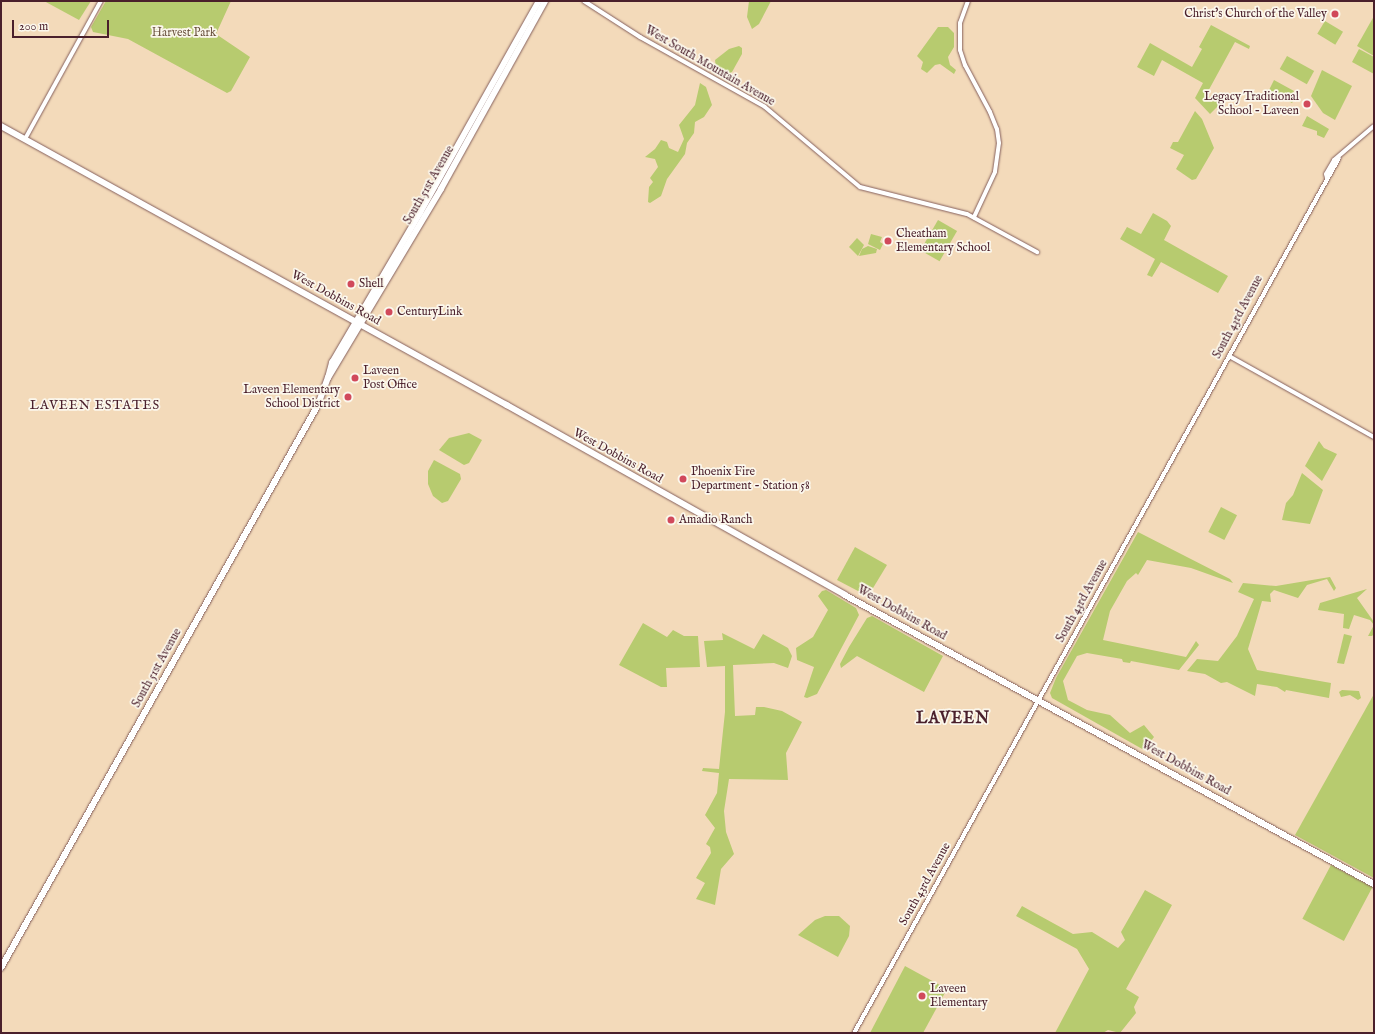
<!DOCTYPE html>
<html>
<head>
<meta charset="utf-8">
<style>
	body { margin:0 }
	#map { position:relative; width:1375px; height:1034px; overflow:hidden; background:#f3daba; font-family:"IM FELL English",serif }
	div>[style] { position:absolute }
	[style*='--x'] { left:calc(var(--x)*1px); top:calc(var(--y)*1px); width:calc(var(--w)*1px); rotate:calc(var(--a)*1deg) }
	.green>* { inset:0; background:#b7cb6f; transform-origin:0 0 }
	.roads { filter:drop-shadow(0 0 1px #85605d) drop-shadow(0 0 1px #85605d) }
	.minor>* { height:4px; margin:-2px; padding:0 2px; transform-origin:2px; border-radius:2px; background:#fff }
	.major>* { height:5.5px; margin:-2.75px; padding:0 2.75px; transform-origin:2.75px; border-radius:2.75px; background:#fff }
	.dots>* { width:11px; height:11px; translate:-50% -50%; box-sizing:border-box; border:2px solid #fbf7ec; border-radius:50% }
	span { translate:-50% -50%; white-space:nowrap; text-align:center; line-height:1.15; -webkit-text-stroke:3.5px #fbf7ec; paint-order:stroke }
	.poi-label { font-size:12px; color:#4a1f2b }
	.right { translate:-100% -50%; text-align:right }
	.left { translate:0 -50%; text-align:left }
	.park-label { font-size:12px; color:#6b533f }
	.street-label { font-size:12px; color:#4a1f2b }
	.neighbourhood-label { font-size:13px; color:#4a1f2b; letter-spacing:1px }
	.district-label { font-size:16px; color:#4a1f2b; font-weight:700; letter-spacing:1px }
	.frame { position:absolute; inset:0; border:2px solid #4a1f2b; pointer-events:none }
	.scale { position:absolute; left:12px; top:20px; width:97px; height:18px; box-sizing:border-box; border:2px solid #4a1f2b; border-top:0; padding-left:5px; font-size:12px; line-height:14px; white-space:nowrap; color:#4a1f2b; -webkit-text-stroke:3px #fbf7ec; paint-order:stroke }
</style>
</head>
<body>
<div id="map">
	<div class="green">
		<div style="clip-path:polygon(44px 1px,91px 1px,79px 20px)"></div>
		<div style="clip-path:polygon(106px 1px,231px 1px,216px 34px,250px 57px,231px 91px,227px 93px,128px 39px,93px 32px,91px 27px)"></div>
		<div style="clip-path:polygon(749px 1px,771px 1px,759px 24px,752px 29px,747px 17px)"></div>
		<div style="clip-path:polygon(1374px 16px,1374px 56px,1357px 46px)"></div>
		<div style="left:1325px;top:21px;width:21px;height:15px;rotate:31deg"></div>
		<div style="clip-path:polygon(1211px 25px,1250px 46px,1249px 49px,1235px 42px,1206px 95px,1221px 103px,1210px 114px,1195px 98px,1203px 83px,1162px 60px,1154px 76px,1137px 67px,1150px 43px,1192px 67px,1202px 49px,1199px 47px)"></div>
		<div style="clip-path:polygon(938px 27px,948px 27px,954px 33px,954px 47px,948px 57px,950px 65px,956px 70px,954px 74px,940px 64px,935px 65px,927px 73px,921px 69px,923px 62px,917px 56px)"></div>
		<div style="clip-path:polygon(739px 46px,742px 48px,742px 54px,732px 72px,725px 76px,716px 69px,715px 60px,729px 49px)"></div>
		<div style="clip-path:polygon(1359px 49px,1374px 57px,1374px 74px,1352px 62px)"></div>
		<div style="left:1287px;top:56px;width:31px;height:15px;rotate:29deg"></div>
		<div style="clip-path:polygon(1322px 70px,1352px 86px,1335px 120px,1323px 113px,1311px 96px)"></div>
		<div style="clip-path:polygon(1274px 80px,1294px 91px,1290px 98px,1294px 100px,1292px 103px,1269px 90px)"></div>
		<div style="clip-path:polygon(700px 83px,706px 87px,712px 105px,704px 117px,695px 122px,694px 133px,687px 143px,685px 154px,667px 179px,661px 196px,650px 203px,648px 202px,649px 187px,653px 182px,650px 178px,658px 167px,655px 159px,645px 157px,655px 149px,661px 140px,667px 142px,669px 148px,678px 152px,684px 139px,679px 125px,695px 105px)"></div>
		<div style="clip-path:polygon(1195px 111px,1202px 119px,1214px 148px,1196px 179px,1192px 180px,1176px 169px,1184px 155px,1170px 148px,1173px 142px,1178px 142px)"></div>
		<div style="clip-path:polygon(1307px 116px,1329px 129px,1324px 138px,1317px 135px,1317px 131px,1302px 126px)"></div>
		<div style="clip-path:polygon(1153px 213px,1167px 221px,1171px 226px,1164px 240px,1228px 276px,1218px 293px,1161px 262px,1152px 277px,1147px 275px,1155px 259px,1120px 239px,1127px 227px,1141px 234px)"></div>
		<div style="left:938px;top:220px;width:22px;height:35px;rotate:30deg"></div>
		<div style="clip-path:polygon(871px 234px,882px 237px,880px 242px,883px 244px,880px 250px,868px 244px)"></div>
		<div style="clip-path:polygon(857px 238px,864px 245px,858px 256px,849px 247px)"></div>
		<div style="clip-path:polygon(868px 246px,877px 249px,876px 253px,859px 256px,862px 249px)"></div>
		<div style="clip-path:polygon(469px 433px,482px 440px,469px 463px,464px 465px,439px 450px,449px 438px)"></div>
		<div style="clip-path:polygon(1319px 441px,1324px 448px,1337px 454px,1322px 481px,1305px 466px)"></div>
		<div style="clip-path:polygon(434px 460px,460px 474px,461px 479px,448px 501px,442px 503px,433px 496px,428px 484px,428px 471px)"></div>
		<div style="clip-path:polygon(1302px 473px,1323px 490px,1310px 524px,1282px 520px,1286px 503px,1293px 495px)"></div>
		<div style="left:1221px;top:507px;width:18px;height:28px;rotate:27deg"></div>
		<div style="clip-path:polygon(1138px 532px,1230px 579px,1233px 583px,1191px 568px,1147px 560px,1138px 575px,1136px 573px,1127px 581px,1110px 611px,1103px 640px,1186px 657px,1196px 641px,1199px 645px,1179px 670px,1131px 661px,1130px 663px,1123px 662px,1122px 659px,1087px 653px,1077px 656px,1063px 681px,1068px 700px,1087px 710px,1110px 715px,1130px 733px,1144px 725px,1154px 737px,1144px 750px,1052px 698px,1050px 693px,1056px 678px)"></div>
		<div style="clip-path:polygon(855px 547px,887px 565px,870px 593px,858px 591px,837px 580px)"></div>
		<div style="clip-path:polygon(1330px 577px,1336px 588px,1334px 591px,1327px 579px,1307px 585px,1298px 598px,1274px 590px,1270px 594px,1271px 602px,1262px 601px,1248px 649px,1257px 670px,1331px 683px,1329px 698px,1286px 690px,1285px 692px,1277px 687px,1257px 684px,1255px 696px,1227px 682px,1221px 683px,1205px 674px,1187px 671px,1197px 659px,1218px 661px,1237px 636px,1254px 599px,1238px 592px,1243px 583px,1276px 586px)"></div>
		<div style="clip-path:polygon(1367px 589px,1357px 598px,1374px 622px,1374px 634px,1372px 636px,1368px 636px,1374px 625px,1370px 620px,1354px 615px,1349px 629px,1343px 628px,1344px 614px,1318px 610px,1320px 603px)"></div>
		<div style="clip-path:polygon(826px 590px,856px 608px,859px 615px,817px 694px,807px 698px,804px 697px,814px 667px,797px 660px,796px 648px,813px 637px,828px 610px,818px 596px,822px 591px)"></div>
		<div style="clip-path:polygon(872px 616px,943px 656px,924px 692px,857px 656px,841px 668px,840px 664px,849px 647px,867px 618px)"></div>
		<div style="clip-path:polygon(643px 623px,667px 637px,673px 630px,684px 636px,698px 636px,700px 667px,666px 668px,667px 687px,661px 687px,619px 665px)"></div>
		<div style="clip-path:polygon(722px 633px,754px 649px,763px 634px,788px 648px,792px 656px,788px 668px,774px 663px,733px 665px,735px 716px,755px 715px,756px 707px,764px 707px,782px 711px,802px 722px,786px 753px,788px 780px,729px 779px,724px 811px,726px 832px,734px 854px,721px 869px,715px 905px,696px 899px,705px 883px,696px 878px,711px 853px,710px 847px,706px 844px,715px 828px,705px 815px,717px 793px,719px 773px,702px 771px,703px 768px,719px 769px,725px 712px,725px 666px,707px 667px,704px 641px,723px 640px)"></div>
		<div style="clip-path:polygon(1344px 634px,1352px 636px,1344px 664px,1337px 663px)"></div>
		<div style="clip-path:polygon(1342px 690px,1359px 691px,1361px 698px,1358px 700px,1350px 695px,1341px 697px,1339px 692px)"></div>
		<div style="clip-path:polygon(1374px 694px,1374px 878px,1295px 835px)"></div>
		<div style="left:1331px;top:865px;width:47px;height:61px;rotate:28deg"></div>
		<div style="clip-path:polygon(1145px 890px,1172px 905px,1126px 989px,1139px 997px,1134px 1007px,1136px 1013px,1120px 1033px,1108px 1030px,1103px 1033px,1055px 1033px,1089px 969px,1077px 949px,1016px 916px,1022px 906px,1073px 934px,1092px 932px,1118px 948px,1125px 940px,1121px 932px)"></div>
		<div style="clip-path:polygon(825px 916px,839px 916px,850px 926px,849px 936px,838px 957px,798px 935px,815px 920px)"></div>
		<div style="clip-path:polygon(905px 966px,947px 989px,923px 1033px,870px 1033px)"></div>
	</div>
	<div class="roads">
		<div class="minor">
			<div style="--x:584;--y:1;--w:67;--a:32.7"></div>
			<div style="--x:640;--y:37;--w:143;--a:29.2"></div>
			<div style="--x:765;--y:107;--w:124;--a:40.1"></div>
			<div style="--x:860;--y:187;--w:110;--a:14.2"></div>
			<div style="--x:967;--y:214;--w:80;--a:28.5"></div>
			<div style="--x:968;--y:1;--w:23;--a:110"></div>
			<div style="--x:960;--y:23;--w:27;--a:90"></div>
			<div style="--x:960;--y:50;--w:16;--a:72"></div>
			<div style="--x:965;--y:65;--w:53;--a:62"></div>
			<div style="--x:990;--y:112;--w:18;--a:68"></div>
			<div style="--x:997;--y:129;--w:14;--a:82"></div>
			<div style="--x:999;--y:143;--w:29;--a:98"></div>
			<div style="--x:995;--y:172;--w:50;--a:115"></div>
			<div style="--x:25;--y:139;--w:158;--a:-61.2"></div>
			<div style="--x:1327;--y:178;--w:4;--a:-104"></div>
			<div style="--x:1326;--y:174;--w:16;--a:-60"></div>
			<div style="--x:1334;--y:160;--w:52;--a:-40.4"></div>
			<div style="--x:1229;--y:356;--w:166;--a:29.2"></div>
			<div style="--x:854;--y:1033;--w:1000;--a:-61"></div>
		</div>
		<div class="major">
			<div style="--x:1;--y:126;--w:578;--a:28.87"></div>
			<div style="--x:507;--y:405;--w:388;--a:29.3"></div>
			<div style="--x:845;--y:595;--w:603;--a:28.65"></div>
			<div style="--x:328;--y:378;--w:16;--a:-75"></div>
			<div style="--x:332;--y:363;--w:174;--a:-59.6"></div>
			<div style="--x:420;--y:213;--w:243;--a:-60.7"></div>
			<div style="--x:1;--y:968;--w:646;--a:-60.62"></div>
			<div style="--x:318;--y:405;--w:29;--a:-70"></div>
			<div style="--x:328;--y:378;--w:220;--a:-59.1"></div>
			<div style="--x:441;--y:189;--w:215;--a:-61"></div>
		</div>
	</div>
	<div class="dots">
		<div style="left:1335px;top:14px;background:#d1495b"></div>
		<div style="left:1307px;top:104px;background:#d1495b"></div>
		<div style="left:888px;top:241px;background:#d1495b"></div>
		<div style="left:351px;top:284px;background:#d1495b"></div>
		<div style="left:389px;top:312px;background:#d1495b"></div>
		<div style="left:355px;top:378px;background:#d1495b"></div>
		<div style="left:348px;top:397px;background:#d1495b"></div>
		<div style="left:683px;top:479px;background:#d1495b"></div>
		<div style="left:671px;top:520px;background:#d1495b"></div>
		<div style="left:922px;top:996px;background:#d1495b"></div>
	</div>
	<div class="poi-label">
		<span class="right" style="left:1327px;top:14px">Christ's Church of the Valley</span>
		<span class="right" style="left:1299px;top:104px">Legacy Traditional<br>School - Laveen</span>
		<span class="left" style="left:896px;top:241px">Cheatham<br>Elementary School</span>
		<span class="left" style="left:359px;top:284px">Shell</span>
		<span class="left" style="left:397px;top:312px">CenturyLink</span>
		<span class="left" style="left:363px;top:378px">Laveen<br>Post Office</span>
		<span class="right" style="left:340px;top:397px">Laveen Elementary<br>School District</span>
		<span class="left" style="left:691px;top:479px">Phoenix Fire<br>Department - Station 58</span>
		<span class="left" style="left:679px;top:520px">Amadio Ranch</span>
		<span class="left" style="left:930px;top:996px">Laveen<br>Elementary</span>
	</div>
	<div class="park-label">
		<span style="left:184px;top:33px">Harvest Park</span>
	</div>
	<div class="street-label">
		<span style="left:710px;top:66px;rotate:30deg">West South Mountain Avenue</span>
		<span style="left:429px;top:185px;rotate:-60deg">South 51st Avenue</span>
		<span style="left:336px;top:298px;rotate:29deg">West Dobbins Road</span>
		<span style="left:1238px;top:317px;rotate:-62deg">South 43rd Avenue</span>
		<span style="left:618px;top:456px;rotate:29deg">West Dobbins Road</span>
		<span style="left:1082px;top:601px;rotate:-61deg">South 43rd Avenue</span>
		<span style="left:902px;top:613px;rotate:29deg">West Dobbins Road</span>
		<span style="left:157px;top:668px;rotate:-61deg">South 51st Avenue</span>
		<span style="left:1186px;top:768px;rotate:29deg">West Dobbins Road</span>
		<span style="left:925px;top:884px;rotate:-61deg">South 43rd Avenue</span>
	</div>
	<div class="neighbourhood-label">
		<span style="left:95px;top:406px">LAVEEN ESTATES</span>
	</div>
	<div class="district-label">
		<span style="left:953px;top:719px">LAVEEN</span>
	</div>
	<div class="frame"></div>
	<div class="scale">200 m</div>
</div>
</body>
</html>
